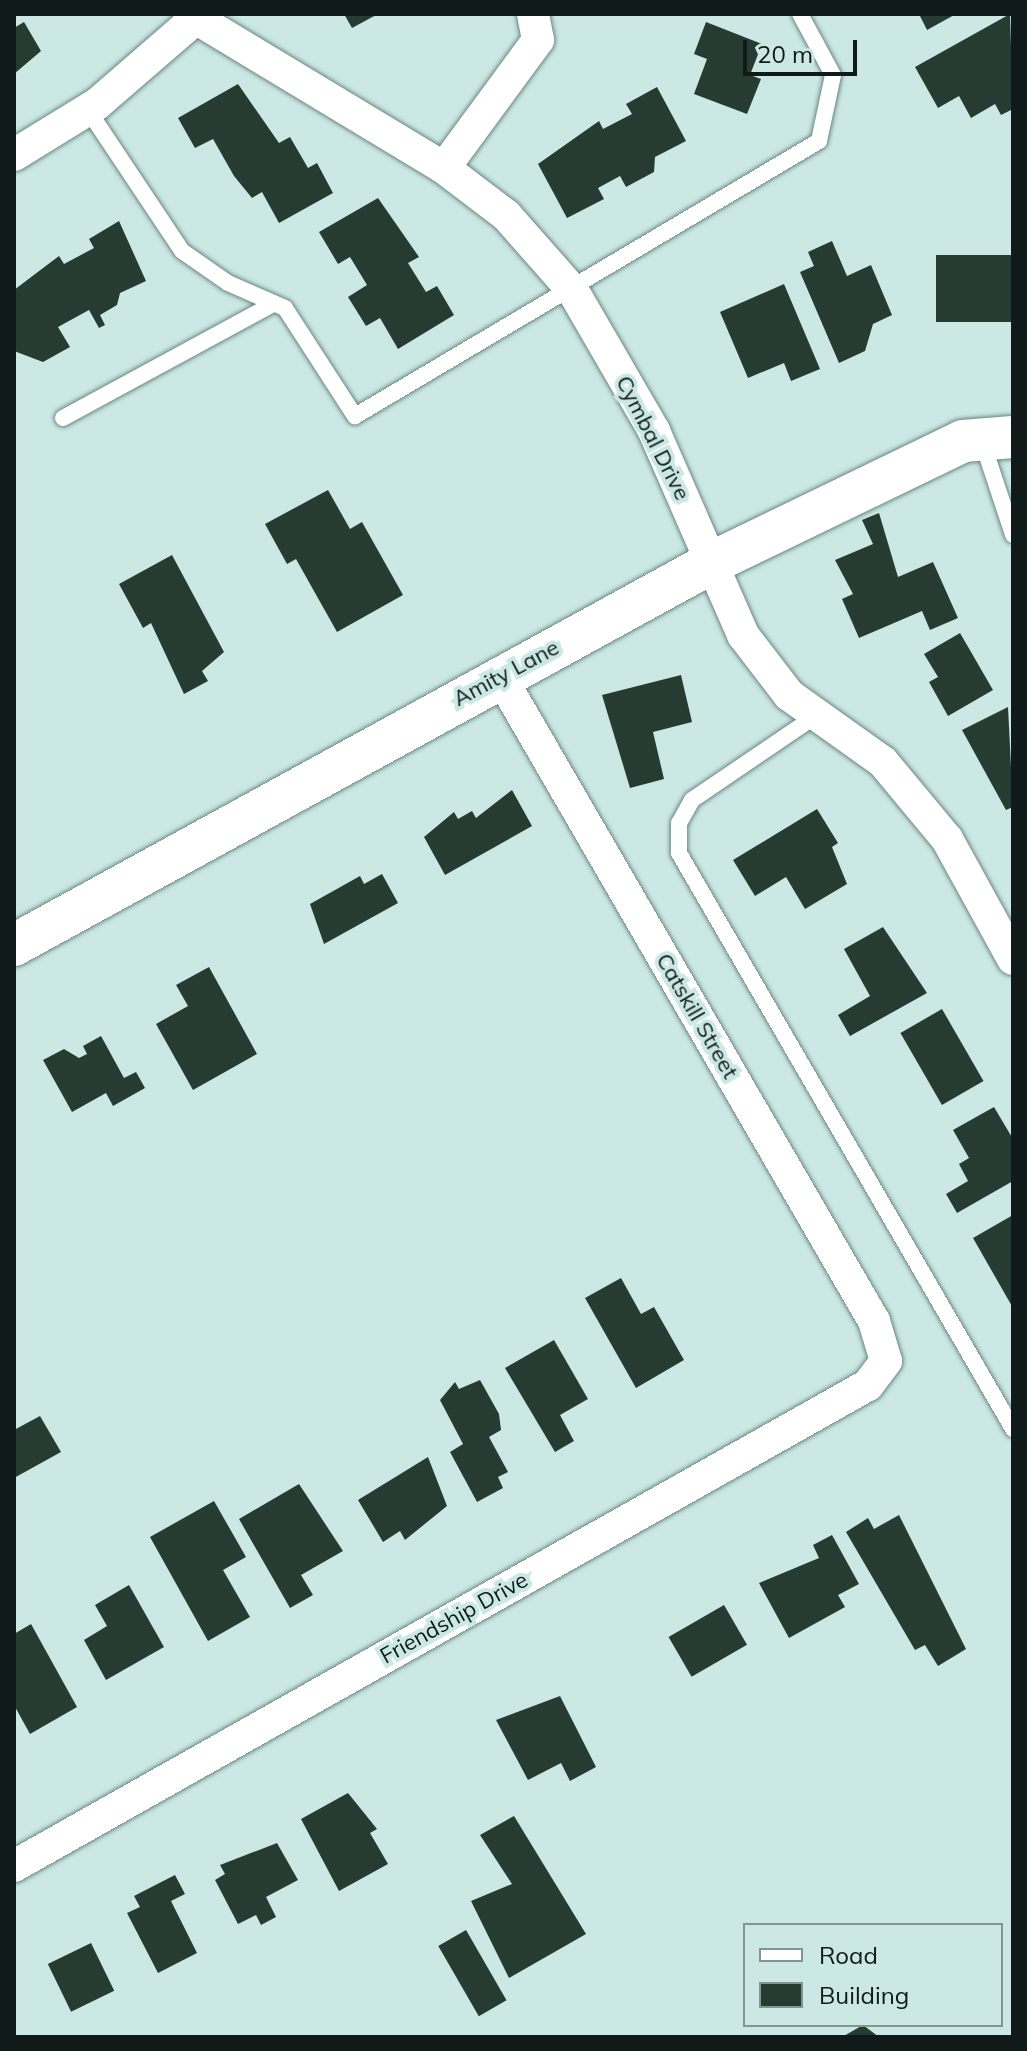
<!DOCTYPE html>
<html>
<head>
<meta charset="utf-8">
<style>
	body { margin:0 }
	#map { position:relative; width:1027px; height:2051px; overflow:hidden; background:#cbe8e4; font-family:Mulish,sans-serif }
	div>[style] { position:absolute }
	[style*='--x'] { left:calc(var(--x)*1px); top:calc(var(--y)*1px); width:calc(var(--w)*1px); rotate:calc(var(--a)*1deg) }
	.building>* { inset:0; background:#263b32; transform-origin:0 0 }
	.roads { filter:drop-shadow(0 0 2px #6b8683) drop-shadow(0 0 2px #6b8683) }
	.service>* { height:16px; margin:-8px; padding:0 8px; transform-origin:8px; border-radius:8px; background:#fff }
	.minor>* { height:32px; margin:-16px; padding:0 16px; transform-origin:16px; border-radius:16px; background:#fff }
	.tertiary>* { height:42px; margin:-21px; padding:0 21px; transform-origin:21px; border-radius:21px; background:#fff }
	span { translate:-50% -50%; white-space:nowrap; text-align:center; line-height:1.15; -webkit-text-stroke:8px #cbe8e4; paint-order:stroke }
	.street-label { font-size:22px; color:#101b19 }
	.frame { position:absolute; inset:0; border:16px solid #101b19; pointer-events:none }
	.legend { position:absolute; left:743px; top:1923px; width:260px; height:104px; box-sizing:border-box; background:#cbe8e4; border:2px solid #809693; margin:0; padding:10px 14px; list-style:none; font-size:24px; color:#101b19 }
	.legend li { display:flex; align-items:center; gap:16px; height:40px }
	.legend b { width:40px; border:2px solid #809693 }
	.scale { position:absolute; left:743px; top:40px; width:114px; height:36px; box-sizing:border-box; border:4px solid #101b19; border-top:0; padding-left:10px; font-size:24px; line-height:28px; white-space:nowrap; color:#101b19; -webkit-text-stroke:6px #cbe8e4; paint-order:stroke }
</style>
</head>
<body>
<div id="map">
	<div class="building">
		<div style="clip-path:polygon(344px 14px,378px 14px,352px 28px)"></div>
		<div style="clip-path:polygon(919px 14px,956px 14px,927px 30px)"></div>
		<div style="clip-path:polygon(1010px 14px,1013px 109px,1001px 115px,995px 104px,971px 118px,959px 96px,938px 108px,915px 67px)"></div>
		<div style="clip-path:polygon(24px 22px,41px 51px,14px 74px,14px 28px)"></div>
		<div style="clip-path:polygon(706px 22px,762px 44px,750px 75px,761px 79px,747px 114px,694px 94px,707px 59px,694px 54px)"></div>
		<div style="clip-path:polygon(238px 84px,279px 143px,290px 137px,308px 168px,317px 163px,333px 193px,279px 223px,262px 192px,252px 198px,234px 176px,213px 139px,195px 148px,178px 118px)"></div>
		<div style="clip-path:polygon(657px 87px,686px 141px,655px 157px,654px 172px,626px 187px,620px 176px,598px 188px,604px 199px,567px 218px,538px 164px,599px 121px,603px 129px,632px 114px,626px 104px)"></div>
		<div style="clip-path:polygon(378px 198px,419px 257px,408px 263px,426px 292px,437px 286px,454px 315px,398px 349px,380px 318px,366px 326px,348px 297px,367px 285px,350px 257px,338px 264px,319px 232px)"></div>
		<div style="clip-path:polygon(119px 221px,146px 281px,120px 293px,117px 305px,100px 315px,105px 325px,99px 328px,89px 310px,58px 327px,70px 347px,43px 362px,14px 351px,14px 290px,59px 256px,64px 264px,94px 248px,89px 239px)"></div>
		<div style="clip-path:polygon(832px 241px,847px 276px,871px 265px,892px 315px,873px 324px,865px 351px,839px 363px,800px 272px,814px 266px,808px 252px)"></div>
		<div style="left:1013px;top:255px;width:67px;height:77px;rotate:90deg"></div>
		<div style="clip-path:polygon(784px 284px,820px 369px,791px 381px,784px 363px,748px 378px,720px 312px)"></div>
		<div style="clip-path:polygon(328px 490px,350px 529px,362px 522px,403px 595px,337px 632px,296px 559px,287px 564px,265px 524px)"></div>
		<div style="clip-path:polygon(879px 513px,898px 577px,933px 562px,958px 618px,930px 630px,922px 611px,859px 638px,842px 599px,853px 594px,835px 560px,873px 544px,862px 520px)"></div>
		<div style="clip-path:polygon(172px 555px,224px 652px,202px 671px,208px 681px,184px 694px,151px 623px,143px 628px,119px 584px)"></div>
		<div style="clip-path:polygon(960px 633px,993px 690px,948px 716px,929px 682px,938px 677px,924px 654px)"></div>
		<div style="clip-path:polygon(681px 675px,692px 722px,653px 732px,664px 779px,630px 788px,602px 695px)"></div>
		<div style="clip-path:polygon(1008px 707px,1013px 807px,1006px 810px,962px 730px)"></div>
		<div style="clip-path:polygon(512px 790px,532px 826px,445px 875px,424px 837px,454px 812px,458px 819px,472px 811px,476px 818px)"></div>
		<div style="clip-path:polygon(817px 809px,838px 843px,832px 847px,847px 884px,805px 909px,786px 877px,755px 896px,733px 860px)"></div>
		<div style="clip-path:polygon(382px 874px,398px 903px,324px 944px,310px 904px,360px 876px,364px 884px)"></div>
		<div style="clip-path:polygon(883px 927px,927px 993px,850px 1036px,838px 1015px,870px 996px,844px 949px)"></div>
		<div style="clip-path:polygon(209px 967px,257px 1054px,193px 1090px,156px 1024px,188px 1006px,176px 985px)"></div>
		<div style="left:942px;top:1009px;width:83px;height:48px;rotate:60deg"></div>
		<div style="clip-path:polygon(101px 1036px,124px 1078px,136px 1072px,145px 1088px,113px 1106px,106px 1093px,72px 1112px,43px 1060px,64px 1049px,79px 1058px,87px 1054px,83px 1046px)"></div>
		<div style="clip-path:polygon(994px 1107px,1013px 1139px,1013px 1181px,957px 1213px,946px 1194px,968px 1181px,959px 1164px,969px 1158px,953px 1130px)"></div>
		<div style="clip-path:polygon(1013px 1215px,1013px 1308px,973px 1238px)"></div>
		<div style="clip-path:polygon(621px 1278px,641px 1314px,654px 1307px,684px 1360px,636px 1388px,585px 1298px)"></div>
		<div style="clip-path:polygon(554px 1340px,588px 1399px,560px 1415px,574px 1441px,555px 1452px,505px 1368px)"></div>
		<div style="clip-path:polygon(480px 1380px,499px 1414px,501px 1430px,489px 1437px,508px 1472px,498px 1477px,503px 1488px,477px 1502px,450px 1452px,463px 1444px,440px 1400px,455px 1382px,459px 1389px)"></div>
		<div style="clip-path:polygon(40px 1416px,61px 1452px,14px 1478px,14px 1430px)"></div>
		<div style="clip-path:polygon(428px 1457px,447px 1506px,405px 1540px,400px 1531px,383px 1542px,358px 1500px)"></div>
		<div style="clip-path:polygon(299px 1484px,343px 1551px,301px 1575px,313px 1595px,290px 1608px,239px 1519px)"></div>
		<div style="clip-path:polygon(214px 1501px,246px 1557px,223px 1570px,250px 1617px,208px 1641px,150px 1537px)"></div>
		<div style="clip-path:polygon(899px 1515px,966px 1649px,938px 1666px,925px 1645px,915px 1650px,846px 1532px,868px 1518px,874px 1529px)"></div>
		<div style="clip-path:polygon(832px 1535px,859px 1584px,838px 1595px,845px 1607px,789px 1638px,759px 1583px,819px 1558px,813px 1545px)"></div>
		<div style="clip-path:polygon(129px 1585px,164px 1647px,106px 1680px,84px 1640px,107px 1626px,95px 1605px)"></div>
		<div style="left:724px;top:1605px;width:46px;height:64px;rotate:60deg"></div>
		<div style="clip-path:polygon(31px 1624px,77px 1707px,30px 1734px,14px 1705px,14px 1634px)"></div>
		<div style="clip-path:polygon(560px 1696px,596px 1767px,570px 1781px,561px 1763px,528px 1780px,496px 1720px)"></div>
		<div style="clip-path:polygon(348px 1793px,377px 1829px,370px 1833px,388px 1864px,339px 1891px,301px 1819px)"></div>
		<div style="clip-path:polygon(514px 1816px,586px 1934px,509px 1978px,471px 1901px,512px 1884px,480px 1835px)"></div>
		<div style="clip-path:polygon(277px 1843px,298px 1880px,266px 1897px,276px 1917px,261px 1925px,256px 1915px,238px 1924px,215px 1880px,225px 1874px,220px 1865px)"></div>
		<div style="clip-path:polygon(175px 1875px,185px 1894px,171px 1901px,197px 1953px,158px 1973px,127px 1913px,140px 1907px,134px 1896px)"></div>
		<div style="left:466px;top:1930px;width:81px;height:32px;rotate:60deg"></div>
		<div style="left:91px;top:1943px;width:53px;height:48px;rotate:64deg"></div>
		<div style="clip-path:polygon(863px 2025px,879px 2037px,842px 2037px)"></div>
	</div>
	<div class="roads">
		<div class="service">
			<div style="--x:88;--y:110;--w:169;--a:56.3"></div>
			<div style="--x:182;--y:251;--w:56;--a:34.8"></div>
			<div style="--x:228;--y:283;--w:62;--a:23.7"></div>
			<div style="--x:285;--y:308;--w:129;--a:57.1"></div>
			<div style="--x:355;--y:416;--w:539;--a:-30.65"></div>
			<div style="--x:819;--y:141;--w:67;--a:-78"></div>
			<div style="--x:833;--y:75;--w:69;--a:-118.4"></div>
			<div style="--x:63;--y:418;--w:239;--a:-28.5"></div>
			<div style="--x:982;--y:441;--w:99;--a:71.7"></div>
			<div style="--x:817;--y:715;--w:151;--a:145.8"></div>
			<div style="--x:692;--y:800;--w:26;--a:119"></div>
			<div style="--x:679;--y:823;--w:30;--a:90"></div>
			<div style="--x:679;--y:853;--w:666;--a:59.89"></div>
		</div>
		<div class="minor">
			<div style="--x:189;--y:14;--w:298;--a:31.1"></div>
			<div style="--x:444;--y:168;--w:78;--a:37.2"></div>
			<div style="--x:506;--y:215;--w:101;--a:48.6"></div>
			<div style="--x:573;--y:291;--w:162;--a:59.9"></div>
			<div style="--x:654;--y:431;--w:223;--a:66.4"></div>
			<div style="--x:743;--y:635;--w:76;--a:52.5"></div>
			<div style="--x:789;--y:695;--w:115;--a:35.5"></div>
			<div style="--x:883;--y:762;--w:100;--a:50.3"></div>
			<div style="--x:947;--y:839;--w:137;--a:61.2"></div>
			<div style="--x:14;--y:155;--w:97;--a:-31.6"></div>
			<div style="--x:97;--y:104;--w:130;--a:-40.9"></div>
			<div style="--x:444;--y:168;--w:159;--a:-53.7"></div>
			<div style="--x:538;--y:40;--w:26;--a:-101"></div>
			<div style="--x:14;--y:1866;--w:980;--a:-29.39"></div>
			<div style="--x:868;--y:1385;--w:30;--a:-53"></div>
			<div style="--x:886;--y:1361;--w:42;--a:-106.7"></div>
			<div style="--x:874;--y:1321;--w:746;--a:-120.11"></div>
		</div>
		<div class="tertiary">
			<div style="--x:14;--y:945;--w:797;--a:-28.72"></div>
			<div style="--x:713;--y:562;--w:278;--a:-25.8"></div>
			<div style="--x:963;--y:441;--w:50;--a:-4.6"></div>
		</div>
	</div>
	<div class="street-label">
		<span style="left:653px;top:438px;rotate:63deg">Cymbal Drive</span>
		<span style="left:506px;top:673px;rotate:-28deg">Amity Lane</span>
		<span style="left:697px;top:1016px;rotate:60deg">Catskill Street</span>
		<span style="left:454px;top:1618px;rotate:-29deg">Friendship Drive</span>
	</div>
	<div class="frame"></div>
	<ul class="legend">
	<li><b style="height:10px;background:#fff"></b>Road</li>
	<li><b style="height:22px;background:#263b32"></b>Building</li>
	</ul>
	<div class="scale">20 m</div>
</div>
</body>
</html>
